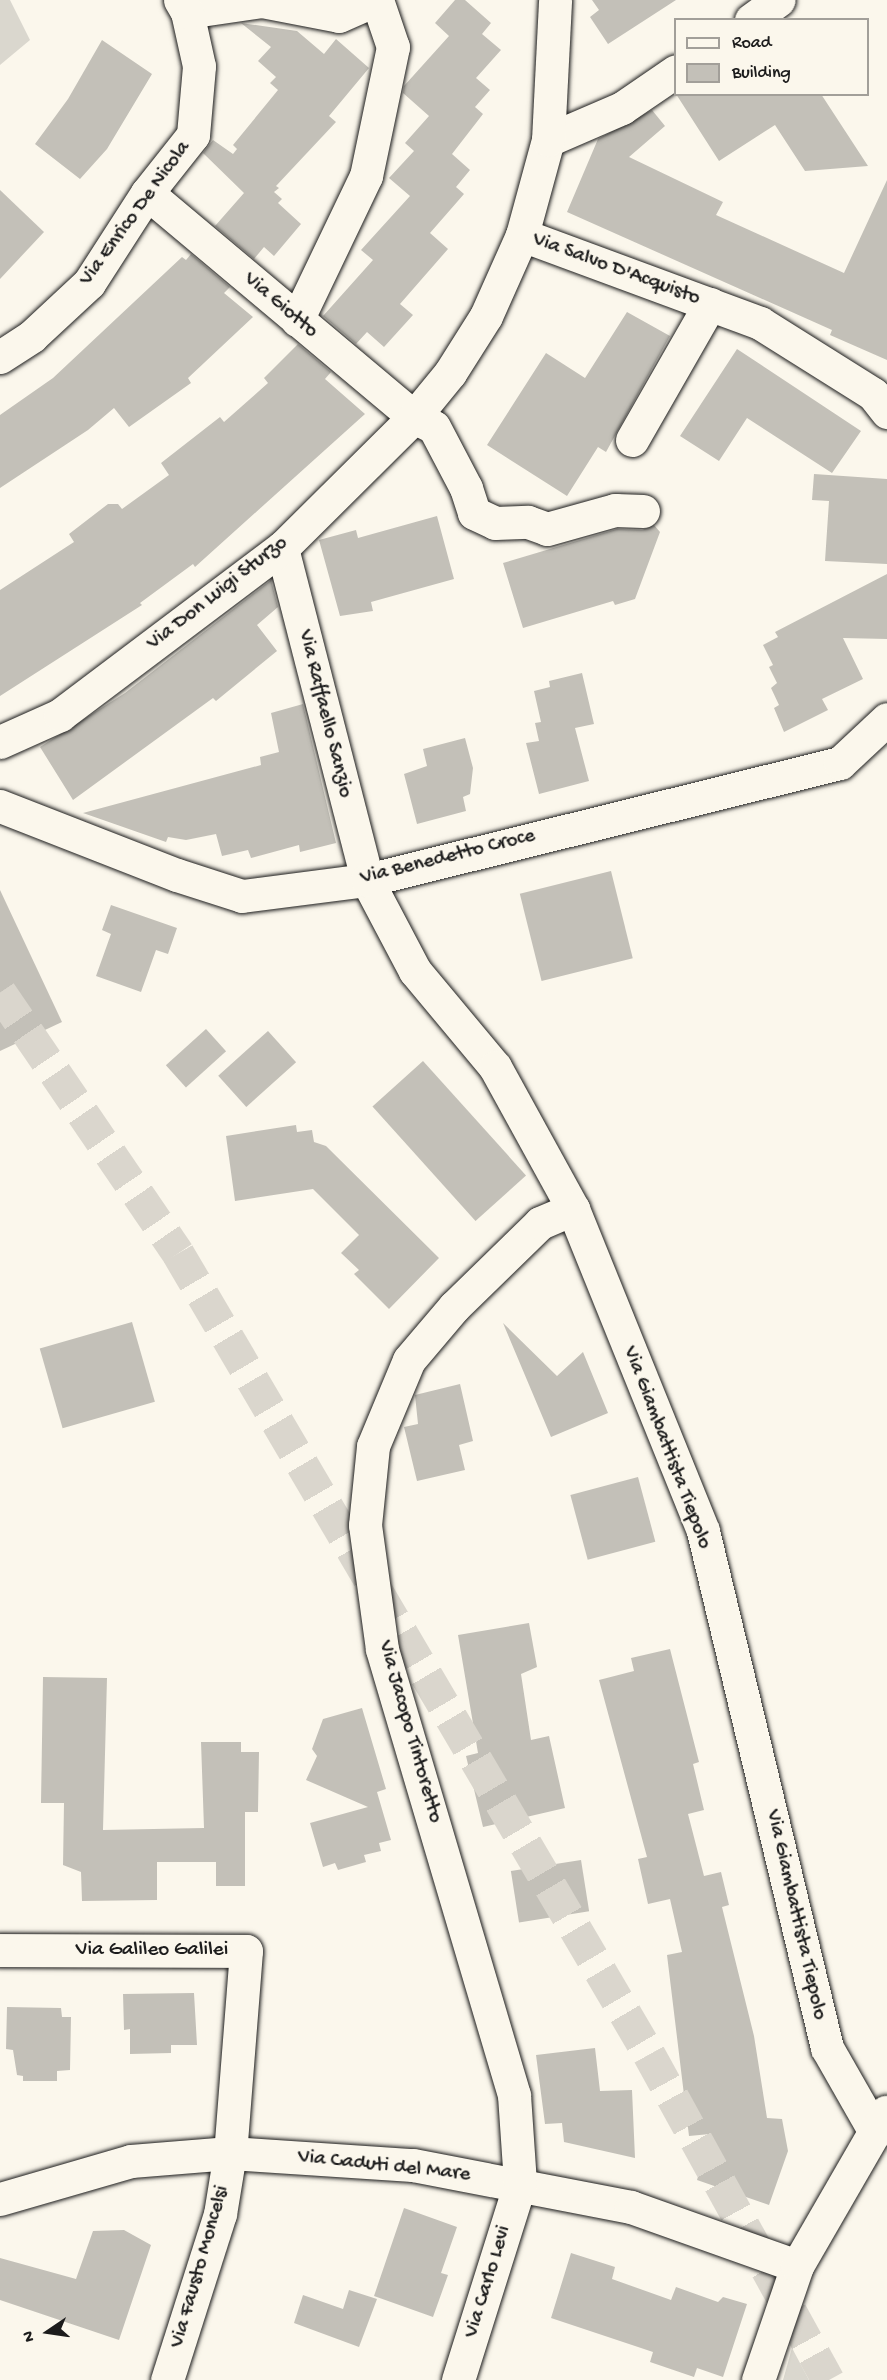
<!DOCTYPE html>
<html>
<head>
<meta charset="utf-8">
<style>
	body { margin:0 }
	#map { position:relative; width:887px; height:2380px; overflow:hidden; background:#fbf7ec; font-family:"Gochi Hand",sans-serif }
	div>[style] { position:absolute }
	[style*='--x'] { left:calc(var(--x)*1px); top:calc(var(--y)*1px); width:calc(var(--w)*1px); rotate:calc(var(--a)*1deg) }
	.green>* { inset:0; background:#dad7ce }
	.building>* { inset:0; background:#c3c0b8; transform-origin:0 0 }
	.major-tunnel>* { height:33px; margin-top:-16.5px; transform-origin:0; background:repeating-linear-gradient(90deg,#dad6cd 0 33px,transparent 0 49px) }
	.roads { filter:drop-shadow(0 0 2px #1c1c1c) drop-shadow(0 0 2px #1c1c1c) }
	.minor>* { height:33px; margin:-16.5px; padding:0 16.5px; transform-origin:16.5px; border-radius:16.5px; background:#fbf7ec }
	span { translate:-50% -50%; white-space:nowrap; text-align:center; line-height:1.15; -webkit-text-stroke:4.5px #fbf7ec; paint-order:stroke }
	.street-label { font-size:21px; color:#1c1c1c }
	.legend { position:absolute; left:674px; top:18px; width:195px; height:78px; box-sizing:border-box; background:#fbf7ec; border:2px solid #a29f99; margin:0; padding:8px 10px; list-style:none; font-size:18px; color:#1c1c1c }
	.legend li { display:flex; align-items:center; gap:12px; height:30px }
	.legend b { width:30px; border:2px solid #a29f99 }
	.north { position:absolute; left:18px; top:2302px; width:60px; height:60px; -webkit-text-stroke:4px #fbf7ec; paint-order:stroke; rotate:257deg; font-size:16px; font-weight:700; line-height:24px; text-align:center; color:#1c1c1c }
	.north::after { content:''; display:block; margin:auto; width:21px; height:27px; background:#1c1c1c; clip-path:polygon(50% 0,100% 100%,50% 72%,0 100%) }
</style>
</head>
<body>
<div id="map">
	<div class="green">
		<div style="clip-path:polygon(0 0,10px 0,30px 40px,0 65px)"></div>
		<div style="clip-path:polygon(792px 2348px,809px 2380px,783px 2380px)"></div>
	</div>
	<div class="building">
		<div style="clip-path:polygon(455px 0,465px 0,491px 23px,482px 34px,501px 50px,476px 78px,490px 90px,475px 107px,483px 114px,452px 154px,470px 170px,456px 187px,464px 194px,430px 233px,448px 249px,400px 304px,413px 315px,384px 347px,367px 332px,356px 344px,323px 316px,373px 260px,361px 250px,410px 196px,389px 178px,414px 151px,405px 143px,429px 116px,403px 93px,404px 86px,449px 36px,435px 23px)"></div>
		<div style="clip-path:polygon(592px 0,676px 0,608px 44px,590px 17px,599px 10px)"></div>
		<div style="clip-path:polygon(241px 23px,297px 31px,324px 54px,336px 39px,369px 68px,329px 116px,336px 122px,276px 186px,279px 188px,274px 192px,282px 199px,278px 203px,301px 224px,274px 256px,264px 247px,254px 259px,215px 226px,244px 193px,203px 153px,213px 140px,233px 154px,237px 149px,233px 145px,278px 90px,270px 83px,276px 77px,258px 61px,271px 47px)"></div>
		<div style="clip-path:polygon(102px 40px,152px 74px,107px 149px,80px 179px,35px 144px,68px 99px)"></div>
		<div style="clip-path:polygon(676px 94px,821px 94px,868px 166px,805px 171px,775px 125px,719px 161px)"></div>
		<div style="clip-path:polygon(652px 110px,665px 126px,629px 157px,723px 202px,716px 215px,844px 273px,887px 180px,887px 360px,830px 335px,832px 330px,567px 212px,598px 139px)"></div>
		<div style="clip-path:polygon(0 190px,44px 232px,0 279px)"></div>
		<div style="clip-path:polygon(191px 254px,230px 287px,224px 293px,253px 317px,188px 378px,191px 383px,129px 427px,114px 408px,88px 430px,0 488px,0 415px,53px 378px,182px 257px,186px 260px)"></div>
		<div style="clip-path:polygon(627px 312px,670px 336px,606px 452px,598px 447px,567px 496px,487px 445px,546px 353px,585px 378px)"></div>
		<div style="clip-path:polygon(298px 344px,331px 372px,325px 379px,365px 414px,195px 567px,193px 564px,140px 603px,142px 605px,0 696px,0 590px,74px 542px,69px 534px,108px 504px,118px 504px,122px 509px,169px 475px,161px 463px,220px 417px,224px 422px,268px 383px,264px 378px)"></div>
		<div style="clip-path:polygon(737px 349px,861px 431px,832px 473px,747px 418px,719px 461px,680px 436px)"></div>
		<div style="clip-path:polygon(814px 474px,887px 479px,887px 564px,825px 561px,829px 501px,812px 500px)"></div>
		<div style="clip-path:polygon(437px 516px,454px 579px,371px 602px,373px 611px,340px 616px,319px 540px,356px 530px,358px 538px)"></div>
		<div style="clip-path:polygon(654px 525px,660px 532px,635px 599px,615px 605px,613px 601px,523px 628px,503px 563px,617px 529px,642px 530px)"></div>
		<div style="clip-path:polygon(887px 574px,887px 639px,843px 638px,863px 679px,822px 699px,828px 710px,784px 732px,774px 708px,779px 705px,771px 688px,777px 683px,769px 667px,773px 665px,763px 645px,778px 637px,775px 632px)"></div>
		<div style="clip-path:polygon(271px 580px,278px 607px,257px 625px,277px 651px,216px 701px,213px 698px,73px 800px,40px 747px,125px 693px)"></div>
		<div style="clip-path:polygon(582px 673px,594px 724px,575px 728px,589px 781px,539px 794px,526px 743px,539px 741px,535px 723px,541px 722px,534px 691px,550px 687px,549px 681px)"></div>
		<div style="clip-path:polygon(303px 704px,336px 843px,300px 852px,299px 845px,251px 858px,248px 850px,222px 856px,216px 834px,186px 840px,168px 837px,166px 842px,83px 813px,261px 765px,260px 757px,279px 752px,271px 713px)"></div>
		<div style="clip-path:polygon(465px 738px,473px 768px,470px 794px,463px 797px,466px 811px,417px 824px,404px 774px,427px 766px,423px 749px)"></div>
		<div style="left:611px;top:871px;width:90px;height:94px;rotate:76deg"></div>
		<div style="clip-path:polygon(0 890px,62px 1022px,0 1051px)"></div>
		<div style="clip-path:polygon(111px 905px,177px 928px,168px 954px,156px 950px,141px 992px,96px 976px,111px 934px,102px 930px)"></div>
		<div style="left:206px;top:1029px;width:30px;height:54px;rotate:48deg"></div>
		<div style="left:268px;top:1031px;width:42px;height:67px;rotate:48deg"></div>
		<div style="left:423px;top:1061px;width:154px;height:68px;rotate:48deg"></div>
		<div style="clip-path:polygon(296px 1125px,297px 1132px,312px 1130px,314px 1142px,326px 1146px,439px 1258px,389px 1309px,354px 1274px,359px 1270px,341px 1253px,359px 1235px,313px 1189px,235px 1201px,226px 1136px)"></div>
		<div style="left:132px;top:1322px;width:83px;height:96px;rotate:74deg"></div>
		<div style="clip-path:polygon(503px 1323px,557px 1376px,583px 1352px,608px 1413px,551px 1437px)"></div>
		<div style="clip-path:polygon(460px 1384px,473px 1441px,459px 1445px,465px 1470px,417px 1481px,404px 1427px,418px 1424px,415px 1395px)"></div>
		<div style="left:638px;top:1477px;width:67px;height:70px;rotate:75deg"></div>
		<div style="clip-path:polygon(529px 1623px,537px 1667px,521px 1674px,531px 1740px,549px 1736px,565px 1808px,483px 1827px,466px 1756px,478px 1753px,458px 1635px)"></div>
		<div style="clip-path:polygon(670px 1649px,699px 1762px,693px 1764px,704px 1810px,688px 1814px,704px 1876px,721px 1872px,729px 1905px,722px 1907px,754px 2036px,767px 2118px,782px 2119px,788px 2151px,769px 2205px,697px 2180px,710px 2134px,689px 2136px,667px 1955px,682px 1952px,670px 1899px,648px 1904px,638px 1859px,647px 1857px,599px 1680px,634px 1671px,631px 1658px)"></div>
		<div style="clip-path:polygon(43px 1677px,107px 1678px,103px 1830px,204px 1828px,201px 1742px,241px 1742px,241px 1752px,259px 1752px,258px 1812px,245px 1812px,245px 1886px,216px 1886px,216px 1862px,157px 1862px,157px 1900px,82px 1901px,81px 1872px,63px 1865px,64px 1803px,41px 1803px)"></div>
		<div style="clip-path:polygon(362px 1708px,386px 1789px,377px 1792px,391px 1840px,379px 1843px,381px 1851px,364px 1855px,366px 1862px,338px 1870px,335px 1863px,323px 1867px,310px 1823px,368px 1807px,306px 1780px,317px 1756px,312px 1749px,323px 1719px)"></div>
		<div style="left:581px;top:1860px;width:52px;height:71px;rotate:81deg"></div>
		<div style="clip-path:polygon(194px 1993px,197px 2045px,171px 2045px,171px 2053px,130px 2054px,130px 2029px,124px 2030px,123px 1994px)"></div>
		<div style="clip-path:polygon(7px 2007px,61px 2008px,62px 2017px,71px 2017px,70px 2070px,57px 2071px,57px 2081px,23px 2081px,23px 2076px,17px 2075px,13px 2050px,6px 2049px)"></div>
		<div style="clip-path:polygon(595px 2048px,600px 2091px,632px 2090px,635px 2158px,564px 2142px,562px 2123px,545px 2124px,536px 2055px)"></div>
		<div style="clip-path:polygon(404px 2208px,457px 2227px,441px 2273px,448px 2275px,433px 2317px,374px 2296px)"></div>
		<div style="clip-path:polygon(124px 2230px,151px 2245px,119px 2340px,0 2300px,0 2258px,76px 2279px,93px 2231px)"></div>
		<div style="clip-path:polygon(571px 2253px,615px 2267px,612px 2279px,671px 2300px,676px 2287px,718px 2302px,723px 2297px,747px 2304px,723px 2377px,697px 2368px,694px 2377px,650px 2362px,653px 2352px,551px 2318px)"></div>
		<div style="clip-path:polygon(349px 2290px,377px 2299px,359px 2347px,294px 2323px,303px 2295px,343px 2309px)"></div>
	</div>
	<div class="major-tunnel">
		<div style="--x:0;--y:992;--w:316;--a:55.7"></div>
		<div style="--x:178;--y:1253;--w:929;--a:59.54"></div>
		<div style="--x:649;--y:2054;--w:372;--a:61.2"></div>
	</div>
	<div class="roads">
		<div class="minor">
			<div style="--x:187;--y:12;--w:76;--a:-8.3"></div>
			<div style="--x:262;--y:1;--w:78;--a:11"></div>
			<div style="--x:339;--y:16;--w:39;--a:-24"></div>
			<div style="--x:751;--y:20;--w:34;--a:-36"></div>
			<div style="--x:548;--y:140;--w:81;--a:-23.4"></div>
			<div style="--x:622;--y:108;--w:65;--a:-34.4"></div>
			<div style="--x:147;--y:193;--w:349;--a:40"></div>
			<div style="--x:414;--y:417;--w:22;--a:27"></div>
			<div style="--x:434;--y:427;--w:69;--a:62.3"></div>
			<div style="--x:466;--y:488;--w:26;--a:72"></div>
			<div style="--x:474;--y:513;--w:23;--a:25"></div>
			<div style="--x:495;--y:523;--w:33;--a:-2"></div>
			<div style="--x:528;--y:522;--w:20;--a:20"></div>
			<div style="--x:547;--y:529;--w:71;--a:-15.6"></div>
			<div style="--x:615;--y:510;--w:28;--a:2"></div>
			<div style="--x:522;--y:235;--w:254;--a:20.3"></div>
			<div style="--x:760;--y:323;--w:133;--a:32.1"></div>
			<div style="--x:873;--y:394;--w:23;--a:52"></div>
			<div style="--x:297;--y:320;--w:160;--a:-64.4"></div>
			<div style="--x:366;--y:176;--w:132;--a:-78.2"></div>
			<div style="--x:393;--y:47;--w:50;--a:-108.8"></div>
			<div style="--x:0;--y:357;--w:38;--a:-33"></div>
			<div style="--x:32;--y:336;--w:78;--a:-42.9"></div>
			<div style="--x:89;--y:283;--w:107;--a:-57.2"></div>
			<div style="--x:147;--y:193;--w:74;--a:-51.6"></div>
			<div style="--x:193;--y:135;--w:69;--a:-85"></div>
			<div style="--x:199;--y:66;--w:55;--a:-102.5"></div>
			<div style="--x:187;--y:12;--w:14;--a:-120"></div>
			<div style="--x:632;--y:440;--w:157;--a:-60.2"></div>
			<div style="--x:282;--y:548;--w:343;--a:75.6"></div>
			<div style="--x:367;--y:880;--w:103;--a:62.2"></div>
			<div style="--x:415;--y:971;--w:125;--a:50.2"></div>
			<div style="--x:495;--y:1067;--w:162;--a:61.2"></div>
			<div style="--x:573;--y:1209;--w:347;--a:68"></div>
			<div style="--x:703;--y:1531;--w:532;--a:76.51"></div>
			<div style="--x:827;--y:2048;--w:97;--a:60.3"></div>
			<div style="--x:0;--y:742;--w:66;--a:-24.2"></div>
			<div style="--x:60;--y:715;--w:278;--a:-37"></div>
			<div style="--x:282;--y:548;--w:186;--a:-44.8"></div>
			<div style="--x:414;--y:417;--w:57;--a:-50.7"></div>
			<div style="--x:450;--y:373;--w:67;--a:-57.7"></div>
			<div style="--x:486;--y:316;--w:89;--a:-66"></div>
			<div style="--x:522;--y:235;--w:98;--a:-74.7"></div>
			<div style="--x:548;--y:140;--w:140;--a:-87.1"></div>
			<div style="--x:0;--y:806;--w:190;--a:21.3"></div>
			<div style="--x:177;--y:875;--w:68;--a:17.9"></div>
			<div style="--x:242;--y:896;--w:126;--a:-7.3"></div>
			<div style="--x:367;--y:880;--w:487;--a:-13.9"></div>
			<div style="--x:840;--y:763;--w:64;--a:-43.1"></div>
			<div style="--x:0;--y:1950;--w:246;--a:0.2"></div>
			<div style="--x:246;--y:1951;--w:203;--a:94.5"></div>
			<div style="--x:230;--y:2153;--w:62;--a:99.3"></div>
			<div style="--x:220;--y:2214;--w:174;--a:107.7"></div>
			<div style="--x:0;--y:2199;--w:136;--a:-16.2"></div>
			<div style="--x:131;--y:2161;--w:99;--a:-4.6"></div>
			<div style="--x:230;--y:2153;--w:183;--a:3.8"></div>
			<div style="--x:413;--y:2165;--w:222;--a:10.9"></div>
			<div style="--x:631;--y:2207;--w:176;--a:19.6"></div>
			<div style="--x:458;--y:2380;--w:207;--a:-72.5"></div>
			<div style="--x:520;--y:2183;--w:88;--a:-93.9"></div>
			<div style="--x:514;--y:2095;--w:465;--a:-106.5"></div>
			<div style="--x:382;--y:1649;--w:125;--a:-97.8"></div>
			<div style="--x:365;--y:1525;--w:79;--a:-84.2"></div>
			<div style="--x:373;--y:1446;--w:93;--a:-67.3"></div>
			<div style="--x:409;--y:1360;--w:70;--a:-49.7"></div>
			<div style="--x:454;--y:1307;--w:120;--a:-44.3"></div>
			<div style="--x:540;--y:1223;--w:36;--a:-23"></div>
			<div style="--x:758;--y:2380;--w:120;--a:-71.1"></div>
			<div style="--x:797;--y:2266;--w:178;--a:-60"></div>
		</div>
	</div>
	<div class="street-label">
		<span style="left:136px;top:214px;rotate:-54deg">Via Enrico De Nicola</span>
		<span style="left:616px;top:270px;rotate:20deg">Via Salvo D'Acquisto</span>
		<span style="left:280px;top:306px;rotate:40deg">Via Giotto</span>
		<span style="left:218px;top:594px;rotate:-38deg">Via Don Luigi Sturzo</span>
		<span style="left:324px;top:714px;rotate:76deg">Via Raffaello Sanzio</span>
		<span style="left:448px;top:858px;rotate:-14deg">Via Benedetto Croce</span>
		<span style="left:666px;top:1448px;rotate:69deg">Via Giambattista Tiepolo</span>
		<span style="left:409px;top:1732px;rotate:74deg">Via Jacopo Tintoretto</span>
		<span style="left:795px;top:1915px;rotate:77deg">Via Giambattista Tiepolo</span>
		<span style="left:152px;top:1951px">Via Galileo Galilei</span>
		<span style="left:384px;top:2167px;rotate:6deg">Via Caduti del Mare</span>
		<span style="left:201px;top:2267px;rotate:-74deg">Via Fausto Moncelsi</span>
		<span style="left:489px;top:2282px;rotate:-73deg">Via Carlo Levi</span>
	</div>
	<ul class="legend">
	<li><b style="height:8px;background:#fbf7ec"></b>Road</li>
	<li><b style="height:16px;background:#c3c0b8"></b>Building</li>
	</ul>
	<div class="north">N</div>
</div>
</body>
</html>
